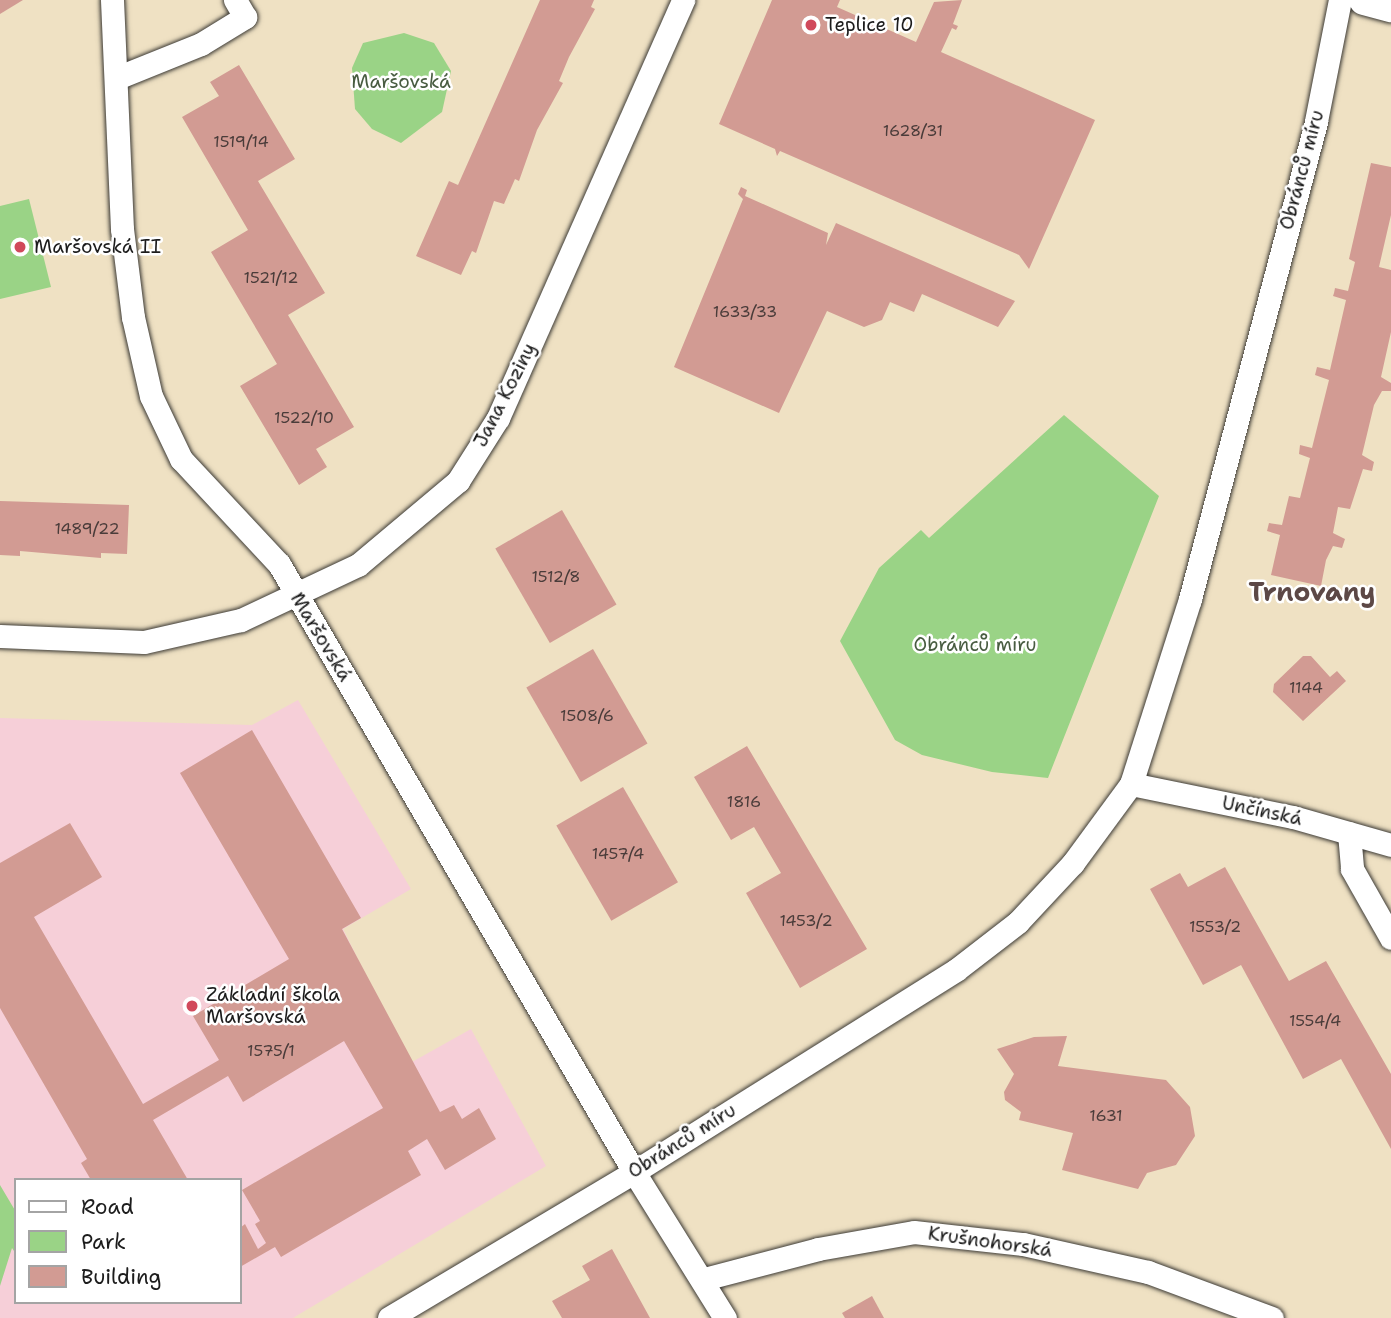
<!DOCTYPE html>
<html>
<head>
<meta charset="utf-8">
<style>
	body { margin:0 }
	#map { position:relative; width:1391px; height:1318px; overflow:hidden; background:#efe1c3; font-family:"Shantell Sans",sans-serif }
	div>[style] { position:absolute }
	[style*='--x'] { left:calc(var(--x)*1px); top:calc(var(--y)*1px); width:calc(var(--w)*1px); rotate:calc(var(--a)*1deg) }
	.built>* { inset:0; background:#f6cfd8 }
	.green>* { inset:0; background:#9ad386 }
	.building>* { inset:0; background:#d29b93; transform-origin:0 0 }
	.roads { filter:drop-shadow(0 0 2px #3c3a35) drop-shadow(0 0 2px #3c3a35) }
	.minor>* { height:23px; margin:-11.5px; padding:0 11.5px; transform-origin:11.5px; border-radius:11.5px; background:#fff }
	.tertiary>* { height:30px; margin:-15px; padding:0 15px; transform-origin:15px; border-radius:15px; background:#fff }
	.dots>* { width:19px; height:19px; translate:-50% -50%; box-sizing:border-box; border:4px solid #fff; border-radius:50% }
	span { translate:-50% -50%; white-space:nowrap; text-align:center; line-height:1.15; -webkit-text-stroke:5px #fff; paint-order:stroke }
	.number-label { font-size:16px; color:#4a3c3a }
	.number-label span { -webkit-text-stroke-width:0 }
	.poi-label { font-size:19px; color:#1c1c1c }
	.left { translate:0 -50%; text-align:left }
	.park-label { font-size:19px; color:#485c41 }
	.street-label { font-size:19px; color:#1c1c1c }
	.district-label { font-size:26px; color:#5c4846; font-weight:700 }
	.legend { position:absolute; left:14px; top:1178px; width:228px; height:126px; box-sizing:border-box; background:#fff; border:2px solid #a4a4a4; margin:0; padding:9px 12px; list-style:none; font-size:21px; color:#1c1c1c }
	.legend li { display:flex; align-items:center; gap:14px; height:35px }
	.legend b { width:35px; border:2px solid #a4a4a4 }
</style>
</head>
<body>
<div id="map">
	<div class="built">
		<div style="clip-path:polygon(evenodd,298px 700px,411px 889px,343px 929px,386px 1016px,412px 1062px,471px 1029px,546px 1166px,293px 1318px,0 1318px,0 718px,252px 725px,298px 700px,16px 1180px,240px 1180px,240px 1302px,16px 1302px,16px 1180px)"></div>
	</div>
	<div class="green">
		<div style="clip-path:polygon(404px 33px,434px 43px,451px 71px,442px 112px,401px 143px,372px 129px,355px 109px,352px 68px,363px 43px)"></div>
		<div style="clip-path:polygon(29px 199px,51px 287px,0 299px,0 206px)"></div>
		<div style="clip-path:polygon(1064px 415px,1159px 496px,1048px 778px,992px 772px,922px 755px,895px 740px,840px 641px,879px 568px,921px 530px,929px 538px)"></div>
		<div style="clip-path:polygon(0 1185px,16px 1212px,16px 1254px,12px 1248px,0 1286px)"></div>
	</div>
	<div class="building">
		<div style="clip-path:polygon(0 0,23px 0,0 14px)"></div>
		<div style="clip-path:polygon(540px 0,594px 0,591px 7px,595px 9px,569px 57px,559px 81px,563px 83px,537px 130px,519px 181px,515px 179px,504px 204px,494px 201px,476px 253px,472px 251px,461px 275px,416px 256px,449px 181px,458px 185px)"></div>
		<div style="clip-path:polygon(772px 0,840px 0,837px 7px,916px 42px,934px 2px,962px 0,953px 24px,958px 26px,956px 30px,952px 28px,941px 52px,1095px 120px,1029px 269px,1019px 255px,780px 151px,777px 156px,775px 149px,719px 124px)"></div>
		<div style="clip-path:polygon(239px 65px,295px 159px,258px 181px,325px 293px,288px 315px,354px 427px,316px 449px,327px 467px,299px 485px,240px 386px,277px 364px,211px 252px,248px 230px,182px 117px,219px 96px,210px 82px)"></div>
		<div style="clip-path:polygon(1371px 163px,1391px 167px,1391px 215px,1379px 267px,1391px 270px,1391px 332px,1381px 377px,1391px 383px,1391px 391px,1382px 391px,1374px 405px,1362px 455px,1374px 462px,1372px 471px,1363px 469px,1350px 509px,1338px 507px,1333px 533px,1345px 539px,1342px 548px,1333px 546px,1326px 560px,1321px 586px,1271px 575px,1280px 535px,1267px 531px,1269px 523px,1282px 525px,1289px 496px,1300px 498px,1310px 458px,1299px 454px,1300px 445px,1312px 448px,1329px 380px,1315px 375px,1317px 367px,1330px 370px,1346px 300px,1333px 296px,1334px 293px,1335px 288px,1348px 291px,1355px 262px,1349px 259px)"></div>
		<div style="clip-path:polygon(741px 187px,747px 190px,745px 196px,828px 233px,826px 245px,836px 223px,1015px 301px,998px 327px,922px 294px,914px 312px,890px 302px,882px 320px,864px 327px,827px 311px,779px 413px,674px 367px,743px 199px,738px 194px)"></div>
		<div style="clip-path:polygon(0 501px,129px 505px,127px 554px,101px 553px,101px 558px,20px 551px,20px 556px,0 555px)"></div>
		<div style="left:562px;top:510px;width:109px;height:77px;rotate:60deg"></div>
		<div style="left:593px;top:649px;width:109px;height:77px;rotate:60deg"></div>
		<div style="clip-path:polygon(1303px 656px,1311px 656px,1330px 677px,1337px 671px,1346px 681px,1303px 721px,1273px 692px,1274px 684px)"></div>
		<div style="clip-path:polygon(252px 730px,361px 918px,342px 929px,440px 1112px,454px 1105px,462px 1119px,479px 1108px,496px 1139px,445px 1170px,427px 1139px,408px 1151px,421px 1175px,281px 1257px,275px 1247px,240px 1267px,240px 1228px,245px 1224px,258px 1249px,266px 1243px,255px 1224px,260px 1221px,242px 1190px,383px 1108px,344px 1041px,243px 1102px,228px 1076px,153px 1120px,188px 1180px,91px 1180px,81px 1163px,87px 1159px,0 1008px,0 863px,70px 823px,102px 877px,34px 917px,143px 1104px,219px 1060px,193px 1016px,289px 959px,180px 773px)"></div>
		<div style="clip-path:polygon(747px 746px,867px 949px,800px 988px,746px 893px,781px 873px,754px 827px,731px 840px,694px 777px)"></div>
		<div style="left:623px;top:787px;width:110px;height:77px;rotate:60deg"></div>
		<div style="clip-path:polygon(1225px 867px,1289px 981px,1326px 961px,1391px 1074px,1391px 1149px,1341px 1059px,1303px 1079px,1241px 965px,1203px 985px,1150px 889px,1180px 873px,1188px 887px)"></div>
		<div style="clip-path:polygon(1067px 1036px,1058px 1066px,1166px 1080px,1190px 1107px,1195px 1136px,1176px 1165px,1147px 1173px,1138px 1189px,1062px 1170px,1073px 1133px,1019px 1120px,1021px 1112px,1005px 1100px,1004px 1092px,1014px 1074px,997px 1049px,1034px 1037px)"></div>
		<div style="clip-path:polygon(612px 1249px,650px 1318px,562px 1318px,552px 1301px,590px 1280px,582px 1266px)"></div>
		<div style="clip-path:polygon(872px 1296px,884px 1318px,845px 1318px,842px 1313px)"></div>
	</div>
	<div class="roads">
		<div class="minor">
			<div style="--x:112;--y:0;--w:229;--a:87.5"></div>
			<div style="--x:122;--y:229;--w:89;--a:82.9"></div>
			<div style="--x:133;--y:317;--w:81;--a:77.2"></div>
			<div style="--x:151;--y:396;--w:70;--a:64.5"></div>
			<div style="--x:181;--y:459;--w:144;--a:47"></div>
			<div style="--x:279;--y:564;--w:704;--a:59.72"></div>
			<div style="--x:634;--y:1172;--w:172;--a:58.1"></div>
			<div style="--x:119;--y:77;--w:88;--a:-21.9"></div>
			<div style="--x:201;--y:44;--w:52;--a:-31.5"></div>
			<div style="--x:245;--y:17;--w:20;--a:-120"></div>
			<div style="--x:0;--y:636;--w:144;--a:2.4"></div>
			<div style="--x:144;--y:642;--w:99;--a:-12.8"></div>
			<div style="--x:241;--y:620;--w:129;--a:-25.2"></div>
			<div style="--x:358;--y:565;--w:131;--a:-40"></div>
			<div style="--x:458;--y:481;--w:75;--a:-57.6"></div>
			<div style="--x:498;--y:418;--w:457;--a:-66.1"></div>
			<div style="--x:1131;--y:784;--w:165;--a:11.5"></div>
			<div style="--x:1293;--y:817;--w:102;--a:15.9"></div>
			<div style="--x:1349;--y:833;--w:36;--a:85"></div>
			<div style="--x:1352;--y:869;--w:79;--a:60.5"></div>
			<div style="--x:704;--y:1279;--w:118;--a:-14.7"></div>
			<div style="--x:818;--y:1249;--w:97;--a:-10"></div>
			<div style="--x:914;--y:1232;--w:110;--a:6.3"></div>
			<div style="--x:1023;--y:1244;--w:128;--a:12.6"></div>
			<div style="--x:1148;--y:1272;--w:132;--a:20.4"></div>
			<div style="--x:389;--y:1318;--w:285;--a:-30.8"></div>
			<div style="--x:634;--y:1172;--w:380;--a:-32.1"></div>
			<div style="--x:956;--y:970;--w:78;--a:-37.7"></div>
			<div style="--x:1018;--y:922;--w:81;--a:-47"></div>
			<div style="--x:1073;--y:863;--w:98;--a:-53.7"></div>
			<div style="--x:1131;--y:784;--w:194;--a:-72.3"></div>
			<div style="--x:1190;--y:599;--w:494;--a:-75.2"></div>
			<div style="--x:1316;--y:121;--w:123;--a:-78.8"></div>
		</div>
		<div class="tertiary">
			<div style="--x:1364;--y:0;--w:28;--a:15"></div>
		</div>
	</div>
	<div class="dots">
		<div style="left:811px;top:25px;background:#d1495b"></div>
		<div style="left:20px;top:247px;background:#d1495b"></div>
		<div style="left:192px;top:1006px;background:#d1495b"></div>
	</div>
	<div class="number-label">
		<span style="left:913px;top:131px">1628/31</span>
		<span style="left:241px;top:142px">1519/14</span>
		<span style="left:271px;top:278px">1521/12</span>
		<span style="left:745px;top:312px">1633/33</span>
		<span style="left:304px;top:418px">1522/10</span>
		<span style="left:87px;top:529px">1489/22</span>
		<span style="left:556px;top:577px">1512/8</span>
		<span style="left:1306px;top:688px">1144</span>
		<span style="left:587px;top:716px">1508/6</span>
		<span style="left:744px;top:802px">1816</span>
		<span style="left:618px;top:854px">1457/4</span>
		<span style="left:806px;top:921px">1453/2</span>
		<span style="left:1215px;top:927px">1553/2</span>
		<span style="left:1315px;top:1021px">1554/4</span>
		<span style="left:271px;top:1051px">1575/1</span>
		<span style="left:1106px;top:1116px">1631</span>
	</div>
	<div class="poi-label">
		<span class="left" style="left:825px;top:25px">Teplice 10</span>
		<span class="left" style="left:34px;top:247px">Maršovská II</span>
		<span class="left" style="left:206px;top:1006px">Základní škola<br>Maršovská</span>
	</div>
	<div class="park-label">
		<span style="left:401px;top:82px">Maršovská</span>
		<span style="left:975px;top:645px">Obránců míru</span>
	</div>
	<div class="street-label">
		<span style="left:1302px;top:170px;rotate:-75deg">Obránců míru</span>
		<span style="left:505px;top:395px;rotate:-63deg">Jana Koziny</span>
		<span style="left:321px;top:637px;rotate:59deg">Maršovská</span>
		<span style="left:1262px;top:811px;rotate:12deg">Unčínská</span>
		<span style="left:682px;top:1141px;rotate:-32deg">Obránců míru</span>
		<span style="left:990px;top:1242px;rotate:8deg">Krušnohorská</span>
	</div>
	<div class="district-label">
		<span style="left:1312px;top:592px">Trnovany</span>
	</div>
	<ul class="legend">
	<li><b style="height:9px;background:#fff"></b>Road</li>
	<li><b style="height:19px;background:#9ad386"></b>Park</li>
	<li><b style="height:19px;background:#d29b93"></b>Building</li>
	</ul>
</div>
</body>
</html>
